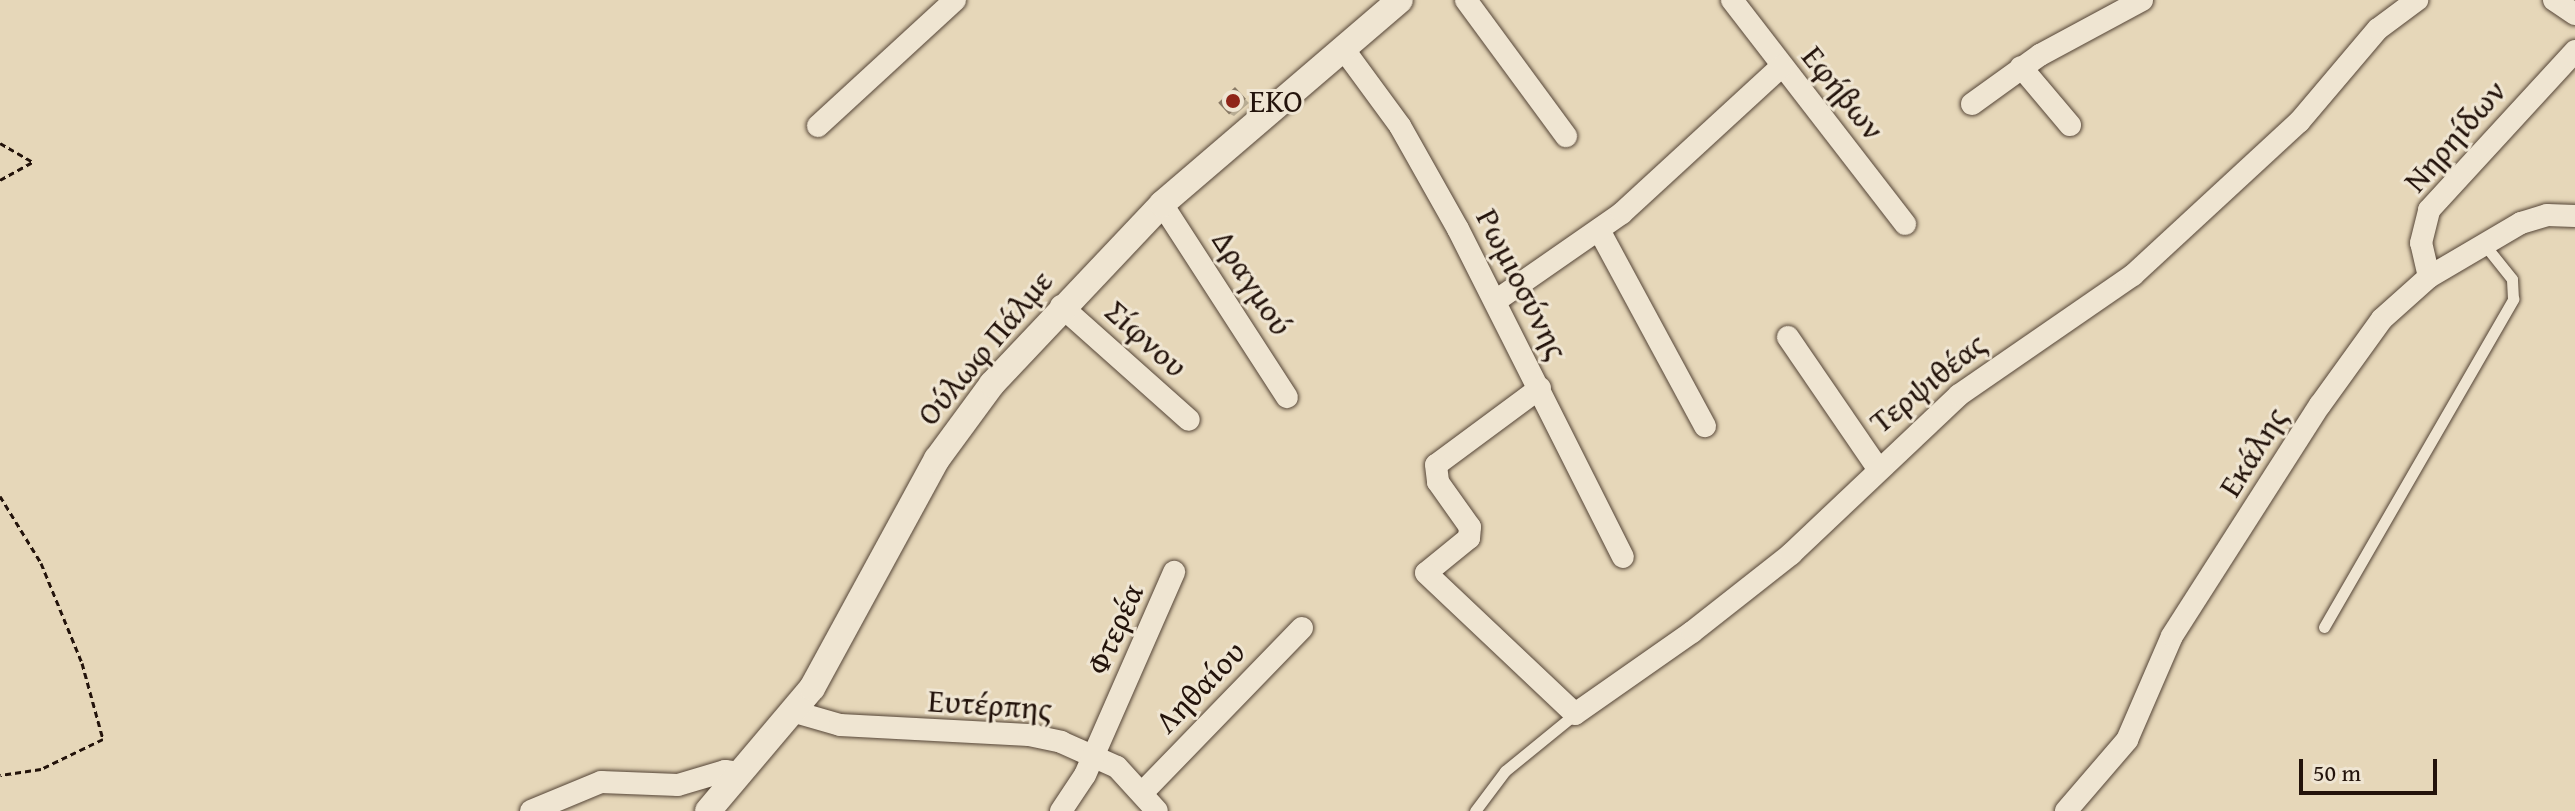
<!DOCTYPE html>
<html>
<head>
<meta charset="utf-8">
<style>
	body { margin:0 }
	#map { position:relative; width:2575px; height:811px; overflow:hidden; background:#e6d7b9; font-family:"Gentium Book Plus",serif }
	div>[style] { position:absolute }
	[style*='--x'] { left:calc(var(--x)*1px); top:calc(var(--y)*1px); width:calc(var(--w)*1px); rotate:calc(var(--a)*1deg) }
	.shadow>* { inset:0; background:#0003 }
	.building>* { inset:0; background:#887965; transform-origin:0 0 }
	.path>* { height:3px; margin-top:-1.5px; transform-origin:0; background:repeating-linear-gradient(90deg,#23130b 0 6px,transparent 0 10px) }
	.roads { filter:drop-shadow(0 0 2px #544436) drop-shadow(0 0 2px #544436) }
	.service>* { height:11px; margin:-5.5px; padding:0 5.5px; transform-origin:5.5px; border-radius:5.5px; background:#efe5d2 }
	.minor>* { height:22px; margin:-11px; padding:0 11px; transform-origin:11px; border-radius:11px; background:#efe5d2 }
	.tertiary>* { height:26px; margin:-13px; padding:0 13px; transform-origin:13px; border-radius:13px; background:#efe5d2 }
	.dots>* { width:22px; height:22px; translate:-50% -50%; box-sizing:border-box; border:4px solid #efe5d2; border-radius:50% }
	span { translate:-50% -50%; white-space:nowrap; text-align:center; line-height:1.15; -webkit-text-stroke:6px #efe5d2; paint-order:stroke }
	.street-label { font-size:32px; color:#23130b }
	.poi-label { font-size:32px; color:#23130b }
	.left { translate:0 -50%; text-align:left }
	.scale { position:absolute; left:2299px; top:759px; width:138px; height:36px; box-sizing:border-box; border:4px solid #23130b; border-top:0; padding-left:10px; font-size:24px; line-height:28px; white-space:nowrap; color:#23130b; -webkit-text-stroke:6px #efe5d2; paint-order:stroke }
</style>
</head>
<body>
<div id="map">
	<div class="shadow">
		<div style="clip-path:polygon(1235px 89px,1249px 103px,1234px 116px,1230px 114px)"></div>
	</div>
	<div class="building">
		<div style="left:1235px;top:87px;width:16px;height:23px;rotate:47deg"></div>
	</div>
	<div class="path">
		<div style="--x:0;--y:143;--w:38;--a:30"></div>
		<div style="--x:0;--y:180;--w:38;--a:-29"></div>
		<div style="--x:0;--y:496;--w:79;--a:58.5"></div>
		<div style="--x:41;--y:563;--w:108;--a:67.7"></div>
		<div style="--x:82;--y:663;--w:79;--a:74.6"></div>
		<div style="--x:103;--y:739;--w:69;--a:154.2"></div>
		<div style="--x:41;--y:769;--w:41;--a:171.7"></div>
	</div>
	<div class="roads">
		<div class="service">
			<div style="--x:2324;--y:627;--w:379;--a:-60"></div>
			<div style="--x:2513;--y:299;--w:20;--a:-93"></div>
			<div style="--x:2512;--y:279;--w:45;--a:-128.7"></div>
			<div style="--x:1475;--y:811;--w:50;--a:-53.1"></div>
			<div style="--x:1505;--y:771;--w:90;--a:-39.2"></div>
		</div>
		<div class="minor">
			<div style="--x:1466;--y:0;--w:169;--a:53.7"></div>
			<div style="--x:1732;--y:0;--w:283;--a:52.3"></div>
			<div style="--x:2554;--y:0;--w:25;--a:34"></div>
			<div style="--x:1345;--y:51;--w:93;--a:53.7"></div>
			<div style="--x:1400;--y:126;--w:118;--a:60.6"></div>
			<div style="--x:1458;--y:229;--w:367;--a:63.3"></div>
			<div style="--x:2021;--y:67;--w:76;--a:49.8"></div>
			<div style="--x:1972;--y:104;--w:84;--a:-35.8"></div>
			<div style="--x:2040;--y:55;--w:116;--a:-28.3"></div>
			<div style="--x:818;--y:126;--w:186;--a:-42.6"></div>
			<div style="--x:1162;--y:204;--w:230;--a:57.1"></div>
			<div style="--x:1599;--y:230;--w:223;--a:61.6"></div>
			<div style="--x:2429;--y:277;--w:35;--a:-103"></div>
			<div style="--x:2421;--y:243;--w:34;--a:-76"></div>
			<div style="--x:2429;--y:210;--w:216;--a:-47.4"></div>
			<div style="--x:1497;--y:300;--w:152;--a:-34.8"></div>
			<div style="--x:1622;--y:213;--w:216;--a:-42.6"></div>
			<div style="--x:1061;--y:306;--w:171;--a:41.7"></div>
			<div style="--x:1788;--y:337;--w:158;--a:55.6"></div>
			<div style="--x:1540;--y:388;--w:129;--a:143.5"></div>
			<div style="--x:1436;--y:465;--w:17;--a:83"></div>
			<div style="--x:1438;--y:482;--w:55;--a:54.6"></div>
			<div style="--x:1470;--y:527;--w:11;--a:95"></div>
			<div style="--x:1469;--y:538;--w:55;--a:140.9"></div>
			<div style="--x:1426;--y:573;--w:205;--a:43.4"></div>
			<div style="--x:1575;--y:714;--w:143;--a:-35"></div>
			<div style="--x:1692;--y:632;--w:126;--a:-38.2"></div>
			<div style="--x:1791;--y:554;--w:231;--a:-43.4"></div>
			<div style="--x:1959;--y:395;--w:211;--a:-34.6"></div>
			<div style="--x:2133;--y:275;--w:226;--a:-42.7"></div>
			<div style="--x:2299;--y:122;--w:122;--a:-49.7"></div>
			<div style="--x:2378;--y:29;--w:49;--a:-36.6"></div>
			<div style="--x:795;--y:712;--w:47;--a:16.1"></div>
			<div style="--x:840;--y:725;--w:189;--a:3"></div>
			<div style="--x:1029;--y:735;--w:33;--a:12"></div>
			<div style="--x:1061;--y:742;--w:61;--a:24.1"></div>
			<div style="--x:1117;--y:767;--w:59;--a:47.7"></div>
			<div style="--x:1144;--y:791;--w:227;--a:-45.9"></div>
			<div style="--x:531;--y:811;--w:76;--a:-22.5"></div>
			<div style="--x:601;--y:782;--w:77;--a:2.2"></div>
			<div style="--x:678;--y:785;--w:49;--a:-16.6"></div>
			<div style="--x:725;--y:771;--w:17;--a:7"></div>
			<div style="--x:1061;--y:811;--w:43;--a:-56.3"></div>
			<div style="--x:1085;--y:775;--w:222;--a:-66.3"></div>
			<div style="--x:2066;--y:811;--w:94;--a:-49.3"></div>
			<div style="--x:2127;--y:740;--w:113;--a:-66.6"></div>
			<div style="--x:2172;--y:636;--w:274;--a:-57.4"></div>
			<div style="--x:2320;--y:405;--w:106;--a:-54.2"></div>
			<div style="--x:2382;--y:319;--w:63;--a:-41.8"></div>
			<div style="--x:2429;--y:277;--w:107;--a:-30.4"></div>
			<div style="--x:2521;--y:223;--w:27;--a:-17"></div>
			<div style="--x:2547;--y:215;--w:28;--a:2"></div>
		</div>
		<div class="tertiary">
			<div style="--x:708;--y:811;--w:161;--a:-49.8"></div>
			<div style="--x:812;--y:688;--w:261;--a:-61.4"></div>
			<div style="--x:937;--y:459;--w:93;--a:-53.7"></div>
			<div style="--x:992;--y:384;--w:248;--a:-46.6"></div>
			<div style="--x:1162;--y:204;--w:313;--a:-40.6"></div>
		</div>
	</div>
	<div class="dots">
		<div style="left:1233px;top:101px;background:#8f2418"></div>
	</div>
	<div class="street-label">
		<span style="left:1843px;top:93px;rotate:51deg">Εφήβων</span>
		<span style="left:2455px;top:136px;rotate:-49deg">Νηρηίδων</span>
		<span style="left:1252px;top:283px;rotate:57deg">Δραγμού</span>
		<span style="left:1522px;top:284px;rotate:63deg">Ρωμιοσύνης</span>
		<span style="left:1146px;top:339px;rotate:42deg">Σίφνου</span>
		<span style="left:985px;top:348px;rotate:-50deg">Ούλωφ Πάλμε</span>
		<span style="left:1928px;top:383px;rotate:-39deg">Τερψιθέας</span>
		<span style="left:2253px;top:452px;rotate:-58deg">Εκάλης</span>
		<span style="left:1115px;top:629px;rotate:-66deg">Φτερέα</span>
		<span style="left:1200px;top:687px;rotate:-46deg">Ληθαίου</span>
		<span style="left:990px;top:705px;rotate:4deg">Ευτέρπης</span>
	</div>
	<div class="poi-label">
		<span class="left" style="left:1249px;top:101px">EKO</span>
	</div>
	<div class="scale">50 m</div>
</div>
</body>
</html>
